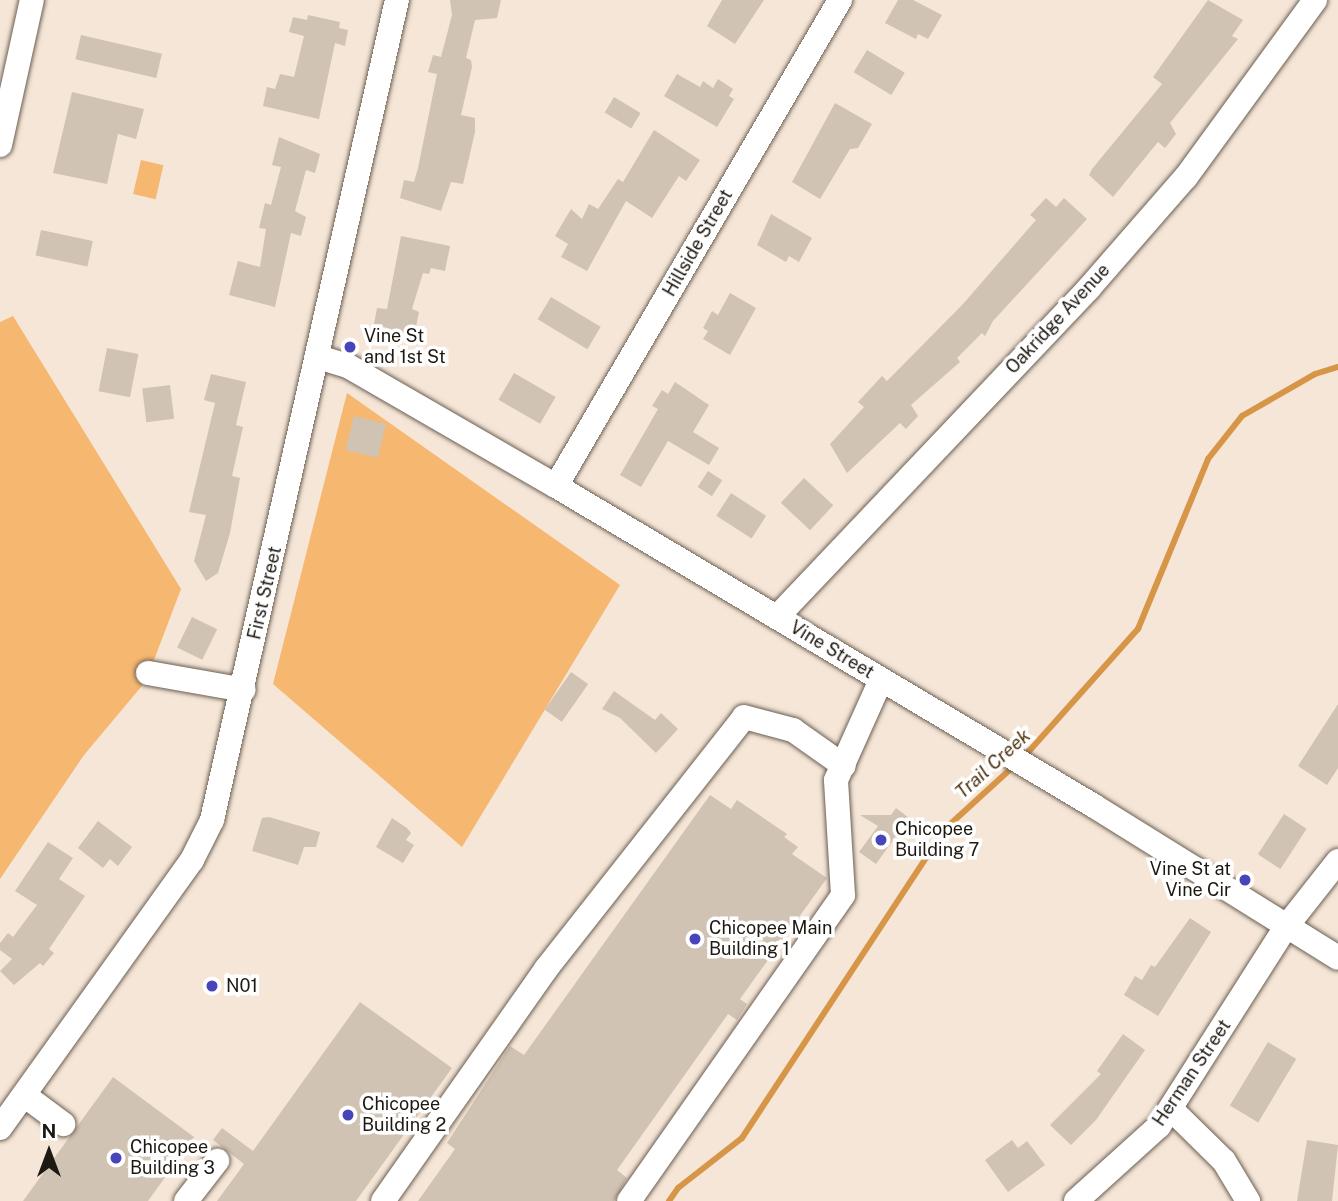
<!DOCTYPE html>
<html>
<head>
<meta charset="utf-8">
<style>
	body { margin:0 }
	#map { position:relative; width:1338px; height:1201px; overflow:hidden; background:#f5e6d7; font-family:"Public Sans",sans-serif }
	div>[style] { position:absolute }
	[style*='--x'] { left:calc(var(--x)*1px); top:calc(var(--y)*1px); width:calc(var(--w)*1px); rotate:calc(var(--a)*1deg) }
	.green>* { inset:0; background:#f6b770; transform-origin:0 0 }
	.stream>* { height:6px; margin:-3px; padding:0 3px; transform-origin:3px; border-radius:3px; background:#d79547 }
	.building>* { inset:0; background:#d1c3b4; transform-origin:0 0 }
	.roads { filter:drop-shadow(0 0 2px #6b5f52) drop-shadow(0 0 2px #6b5f52) }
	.minor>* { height:24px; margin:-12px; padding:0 12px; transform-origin:12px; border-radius:12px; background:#fff }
	.dots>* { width:19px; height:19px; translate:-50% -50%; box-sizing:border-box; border:4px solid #fff; border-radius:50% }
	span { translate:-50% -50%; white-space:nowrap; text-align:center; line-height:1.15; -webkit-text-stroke:7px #fff; paint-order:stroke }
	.street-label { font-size:18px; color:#1d1812 }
	.poi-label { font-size:18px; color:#1d1812 }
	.left { translate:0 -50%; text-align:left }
	.right { translate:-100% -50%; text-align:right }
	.water-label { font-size:19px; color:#4f3413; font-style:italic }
	.north { position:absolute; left:14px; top:1117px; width:70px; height:70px; -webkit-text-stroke:5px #fff; paint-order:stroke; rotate:0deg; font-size:19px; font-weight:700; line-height:28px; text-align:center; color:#1d1812 }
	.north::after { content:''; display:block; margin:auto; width:24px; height:32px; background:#1d1812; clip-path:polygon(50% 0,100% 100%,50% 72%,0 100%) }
</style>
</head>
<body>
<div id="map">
	<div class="green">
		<div style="left:141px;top:160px;width:23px;height:35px;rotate:13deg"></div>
		<div style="clip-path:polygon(13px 316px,181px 589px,146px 681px,84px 755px,0 879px,0 322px)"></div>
		<div style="clip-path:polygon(347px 393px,620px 585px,462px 847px,273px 684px)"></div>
	</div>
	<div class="stream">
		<div style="--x:1023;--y:758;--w:173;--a:-48.3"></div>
		<div style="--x:1138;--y:629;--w:184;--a:-67.6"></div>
		<div style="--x:1208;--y:459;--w:55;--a:-51.7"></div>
		<div style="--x:1242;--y:416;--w:84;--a:-29.9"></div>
		<div style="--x:1315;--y:374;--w:24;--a:-17"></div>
		<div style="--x:669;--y:1201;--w:16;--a:-55"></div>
		<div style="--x:678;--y:1188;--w:81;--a:-38"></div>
		<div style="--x:742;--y:1138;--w:371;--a:-56.7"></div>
		<div style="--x:946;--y:828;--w:93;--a:-42.4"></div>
	</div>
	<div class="building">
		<div style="clip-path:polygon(450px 0,501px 0,497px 18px,475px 20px,466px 58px,471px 60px,472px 67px,461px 115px,475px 118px,475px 132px,463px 184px,451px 182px,441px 211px,400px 198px,404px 180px,414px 182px,418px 168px,437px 74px,428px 72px,433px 55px,441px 57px,452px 15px)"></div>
		<div style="clip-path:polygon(722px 0,764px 0,735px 44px,707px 26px)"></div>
		<div style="clip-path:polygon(898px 0,913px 0,942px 15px,928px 39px,918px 34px,916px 39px,885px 23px)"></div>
		<div style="clip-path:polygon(1208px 0,1243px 20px,1232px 36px,1238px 39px,1170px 123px,1176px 134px,1165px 148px,1158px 142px,1113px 197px,1089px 175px,1092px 169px,1162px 84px,1153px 77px)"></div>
		<div style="clip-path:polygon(308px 15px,340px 22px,339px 28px,348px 30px,345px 46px,335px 43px,319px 119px,263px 106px,267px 87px,275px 89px,280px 74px,294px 77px,304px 36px,289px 32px,293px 17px,307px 20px)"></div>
		<div style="left:81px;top:35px;width:83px;height:25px;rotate:13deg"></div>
		<div style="left:867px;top:50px;width:44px;height:26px;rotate:31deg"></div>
		<div style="clip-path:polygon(677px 74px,700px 87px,703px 81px,713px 88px,718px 79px,733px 89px,729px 96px,734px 99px,717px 127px,664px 96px)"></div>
		<div style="clip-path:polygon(72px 92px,144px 109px,136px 139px,118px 134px,107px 184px,53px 173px)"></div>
		<div style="left:614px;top:97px;width:31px;height:18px;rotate:31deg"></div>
		<div style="clip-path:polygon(835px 103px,872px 124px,858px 148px,850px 149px,820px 199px,792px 182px)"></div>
		<div style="clip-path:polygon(654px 130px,700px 160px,686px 181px,679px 176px,652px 218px,626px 201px,587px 271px,561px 257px,568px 244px,555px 236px,571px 209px,582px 219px,589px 204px,598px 209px,618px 179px,623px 182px)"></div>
		<div style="clip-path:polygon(279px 137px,320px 154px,315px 173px,306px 170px,295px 211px,306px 217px,301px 236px,291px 233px,275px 307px,229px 295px,238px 261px,260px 267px,266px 229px,259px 228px,265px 203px,271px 205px,281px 167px,272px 165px)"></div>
		<div style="clip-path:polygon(1046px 198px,1056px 207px,1064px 198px,1087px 219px,993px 321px,985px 336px,982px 333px,957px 358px,960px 362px,911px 405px,918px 416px,906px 429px,900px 423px,847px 473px,830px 444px,864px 407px,858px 402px,882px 376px,887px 381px,963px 304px,1036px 220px,1030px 215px)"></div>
		<div style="clip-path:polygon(771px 214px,812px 238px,799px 262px,789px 256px,786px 262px,757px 245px)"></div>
		<div style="left:41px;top:230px;width:53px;height:26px;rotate:12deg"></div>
		<div style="clip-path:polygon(401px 236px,450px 246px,445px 271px,431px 268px,429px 274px,423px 273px,412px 309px,419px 312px,414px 336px,374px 324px,377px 308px,387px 309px)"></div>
		<div style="clip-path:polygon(730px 293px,756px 308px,730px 355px,703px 339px,708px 331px,703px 328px,712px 311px,718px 315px)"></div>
		<div style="left:551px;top:297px;width:58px;height:26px;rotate:31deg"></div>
		<div style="left:107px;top:348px;width:32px;height:44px;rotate:11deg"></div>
		<div style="left:514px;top:373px;width:48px;height:31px;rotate:30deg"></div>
		<div style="clip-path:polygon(211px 374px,246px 382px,236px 425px,243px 427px,232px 476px,240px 478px,230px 533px,218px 573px,206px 581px,194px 561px,206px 515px,189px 512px,215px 403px,204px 400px)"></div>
		<div style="clip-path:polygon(675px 382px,709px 405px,693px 432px,719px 448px,709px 465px,668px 441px,641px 487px,620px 475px,658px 409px,652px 406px,662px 390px,668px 394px)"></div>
		<div style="left:170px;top:385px;width:34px;height:28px;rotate:83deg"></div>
		<div style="left:354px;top:416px;width:33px;height:35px;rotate:14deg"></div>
		<div style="left:708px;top:471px;width:17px;height:19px;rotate:33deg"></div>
		<div style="left:804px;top:478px;width:40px;height:34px;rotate:43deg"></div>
		<div style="left:731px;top:493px;width:42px;height:27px;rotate:33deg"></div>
		<div style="left:192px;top:617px;width:28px;height:34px;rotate:26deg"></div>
		<div style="left:571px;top:672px;width:21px;height:46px;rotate:35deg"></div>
		<div style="clip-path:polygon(614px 691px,655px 720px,661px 713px,678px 729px,656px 753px,620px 718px,602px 709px)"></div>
		<div style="clip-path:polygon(1338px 704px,1338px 768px,1327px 785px,1298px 766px)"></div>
		<div style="clip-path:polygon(710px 795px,731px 809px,737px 800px,787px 834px,784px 837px,798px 847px,792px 854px,827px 878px,740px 999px,747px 1004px,737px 1020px,728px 1014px,617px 1170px,627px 1178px,614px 1201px,418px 1201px,455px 1149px,447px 1143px,510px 1046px,524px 1055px)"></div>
		<div style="clip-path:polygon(896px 808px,909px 818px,876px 864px,859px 852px,878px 826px,860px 815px,891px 815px)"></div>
		<div style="left:1284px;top:814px;width:27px;height:48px;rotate:33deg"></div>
		<div style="clip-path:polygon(269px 817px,320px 832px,316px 847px,304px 847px,298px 865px,252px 851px,262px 818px)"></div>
		<div style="clip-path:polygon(392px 818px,407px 828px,411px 833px,406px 840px,414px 845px,403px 863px,376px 847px)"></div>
		<div style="clip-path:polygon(98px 821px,132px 847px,118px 866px,110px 859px,103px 868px,78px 848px)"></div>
		<div style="clip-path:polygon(48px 842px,73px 858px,59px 879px,85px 896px,49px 949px,54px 953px,43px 966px,40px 963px,14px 985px,0 971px,12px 959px,0 950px,0 943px,8px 933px,13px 937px,37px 905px,15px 891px)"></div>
		<div style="clip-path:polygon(1190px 918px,1211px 932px,1158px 1016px,1124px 995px,1135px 976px,1142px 980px,1151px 965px,1155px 967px)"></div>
		<div style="clip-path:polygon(360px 1002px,452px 1068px,356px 1201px,217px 1201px,244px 1164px,213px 1140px,222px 1128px,253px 1151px)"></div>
		<div style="clip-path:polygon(1123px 1034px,1145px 1050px,1096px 1120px,1071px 1145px,1050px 1125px,1101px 1074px,1097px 1071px)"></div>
		<div style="left:1268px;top:1042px;width:33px;height:74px;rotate:31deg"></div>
		<div style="clip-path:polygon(113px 1077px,194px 1137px,148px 1201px,23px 1201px)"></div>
		<div style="clip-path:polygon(1012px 1140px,1018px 1148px,1027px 1141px,1045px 1165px,1008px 1192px,985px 1160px)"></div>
		<div style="clip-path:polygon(1307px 1140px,1338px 1145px,1332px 1201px,1297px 1201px)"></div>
	</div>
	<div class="roads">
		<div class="minor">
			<div style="--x:0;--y:145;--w:148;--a:-77.6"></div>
			<div style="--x:318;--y:357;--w:31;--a:17"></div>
			<div style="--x:348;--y:366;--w:240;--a:30"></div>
			<div style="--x:556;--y:486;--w:626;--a:30.74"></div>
			<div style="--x:1094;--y:806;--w:287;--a:31.9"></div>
			<div style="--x:556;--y:486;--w:563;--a:-59.7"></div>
			<div style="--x:777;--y:617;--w:453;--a:-46.5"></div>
			<div style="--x:1089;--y:288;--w:147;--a:-48.9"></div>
			<div style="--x:1186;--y:177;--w:219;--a:-53.9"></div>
			<div style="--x:148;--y:673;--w:97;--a:10"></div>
			<div style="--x:24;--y:1095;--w:49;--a:36.6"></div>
			<div style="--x:1171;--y:1109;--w:74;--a:44.5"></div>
			<div style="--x:1224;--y:1161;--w:47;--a:59"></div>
			<div style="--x:0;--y:1128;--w:330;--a:-54.4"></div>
			<div style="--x:192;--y:860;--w:45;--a:-63.4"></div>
			<div style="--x:212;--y:820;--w:841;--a:-77.29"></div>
			<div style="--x:186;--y:1201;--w:51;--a:-52.2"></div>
			<div style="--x:383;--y:1201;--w:284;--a:-54.9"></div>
			<div style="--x:546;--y:969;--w:320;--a:-51.8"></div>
			<div style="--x:744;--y:717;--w:51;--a:14.9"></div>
			<div style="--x:793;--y:730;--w:62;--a:35.2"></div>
			<div style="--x:629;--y:1201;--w:373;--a:-55"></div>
			<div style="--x:843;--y:895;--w:115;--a:-93.5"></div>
			<div style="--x:836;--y:780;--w:110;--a:-65.8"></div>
			<div style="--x:1076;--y:1201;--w:112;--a:-42.1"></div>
			<div style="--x:1159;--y:1126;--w:236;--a:-57.5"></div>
			<div style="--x:1286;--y:927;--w:84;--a:-51.8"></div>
		</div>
	</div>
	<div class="dots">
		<div style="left:350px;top:347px;background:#4844ba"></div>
		<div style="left:881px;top:840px;background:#4844ba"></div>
		<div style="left:1245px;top:880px;background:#4844ba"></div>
		<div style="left:695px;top:939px;background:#4844ba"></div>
		<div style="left:212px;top:986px;background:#4844ba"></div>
		<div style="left:348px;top:1115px;background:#4844ba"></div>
		<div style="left:116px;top:1158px;background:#4844ba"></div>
	</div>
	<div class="street-label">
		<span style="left:698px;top:243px;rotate:-60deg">Hillside Street</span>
		<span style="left:1058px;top:319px;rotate:-47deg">Oakridge Avenue</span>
		<span style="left:265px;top:593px;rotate:-77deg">First Street</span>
		<span style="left:832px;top:650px;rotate:31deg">Vine Street</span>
		<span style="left:1192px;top:1073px;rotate:-56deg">Herman Street</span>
	</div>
	<div class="poi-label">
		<span class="left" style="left:364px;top:347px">Vine St<br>and 1st St</span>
		<span class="left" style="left:895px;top:840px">Chicopee<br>Building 7</span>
		<span class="right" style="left:1231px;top:880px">Vine St at<br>Vine Cir</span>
		<span class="left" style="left:709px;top:939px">Chicopee Main<br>Building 1</span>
		<span class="left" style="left:226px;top:986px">N01</span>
		<span class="left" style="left:362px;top:1115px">Chicopee<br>Building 2</span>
		<span class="left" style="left:130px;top:1158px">Chicopee<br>Building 3</span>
	</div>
	<div class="water-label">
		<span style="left:993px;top:764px;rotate:-42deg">Trail Creek</span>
	</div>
	<div class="north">N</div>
</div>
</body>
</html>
